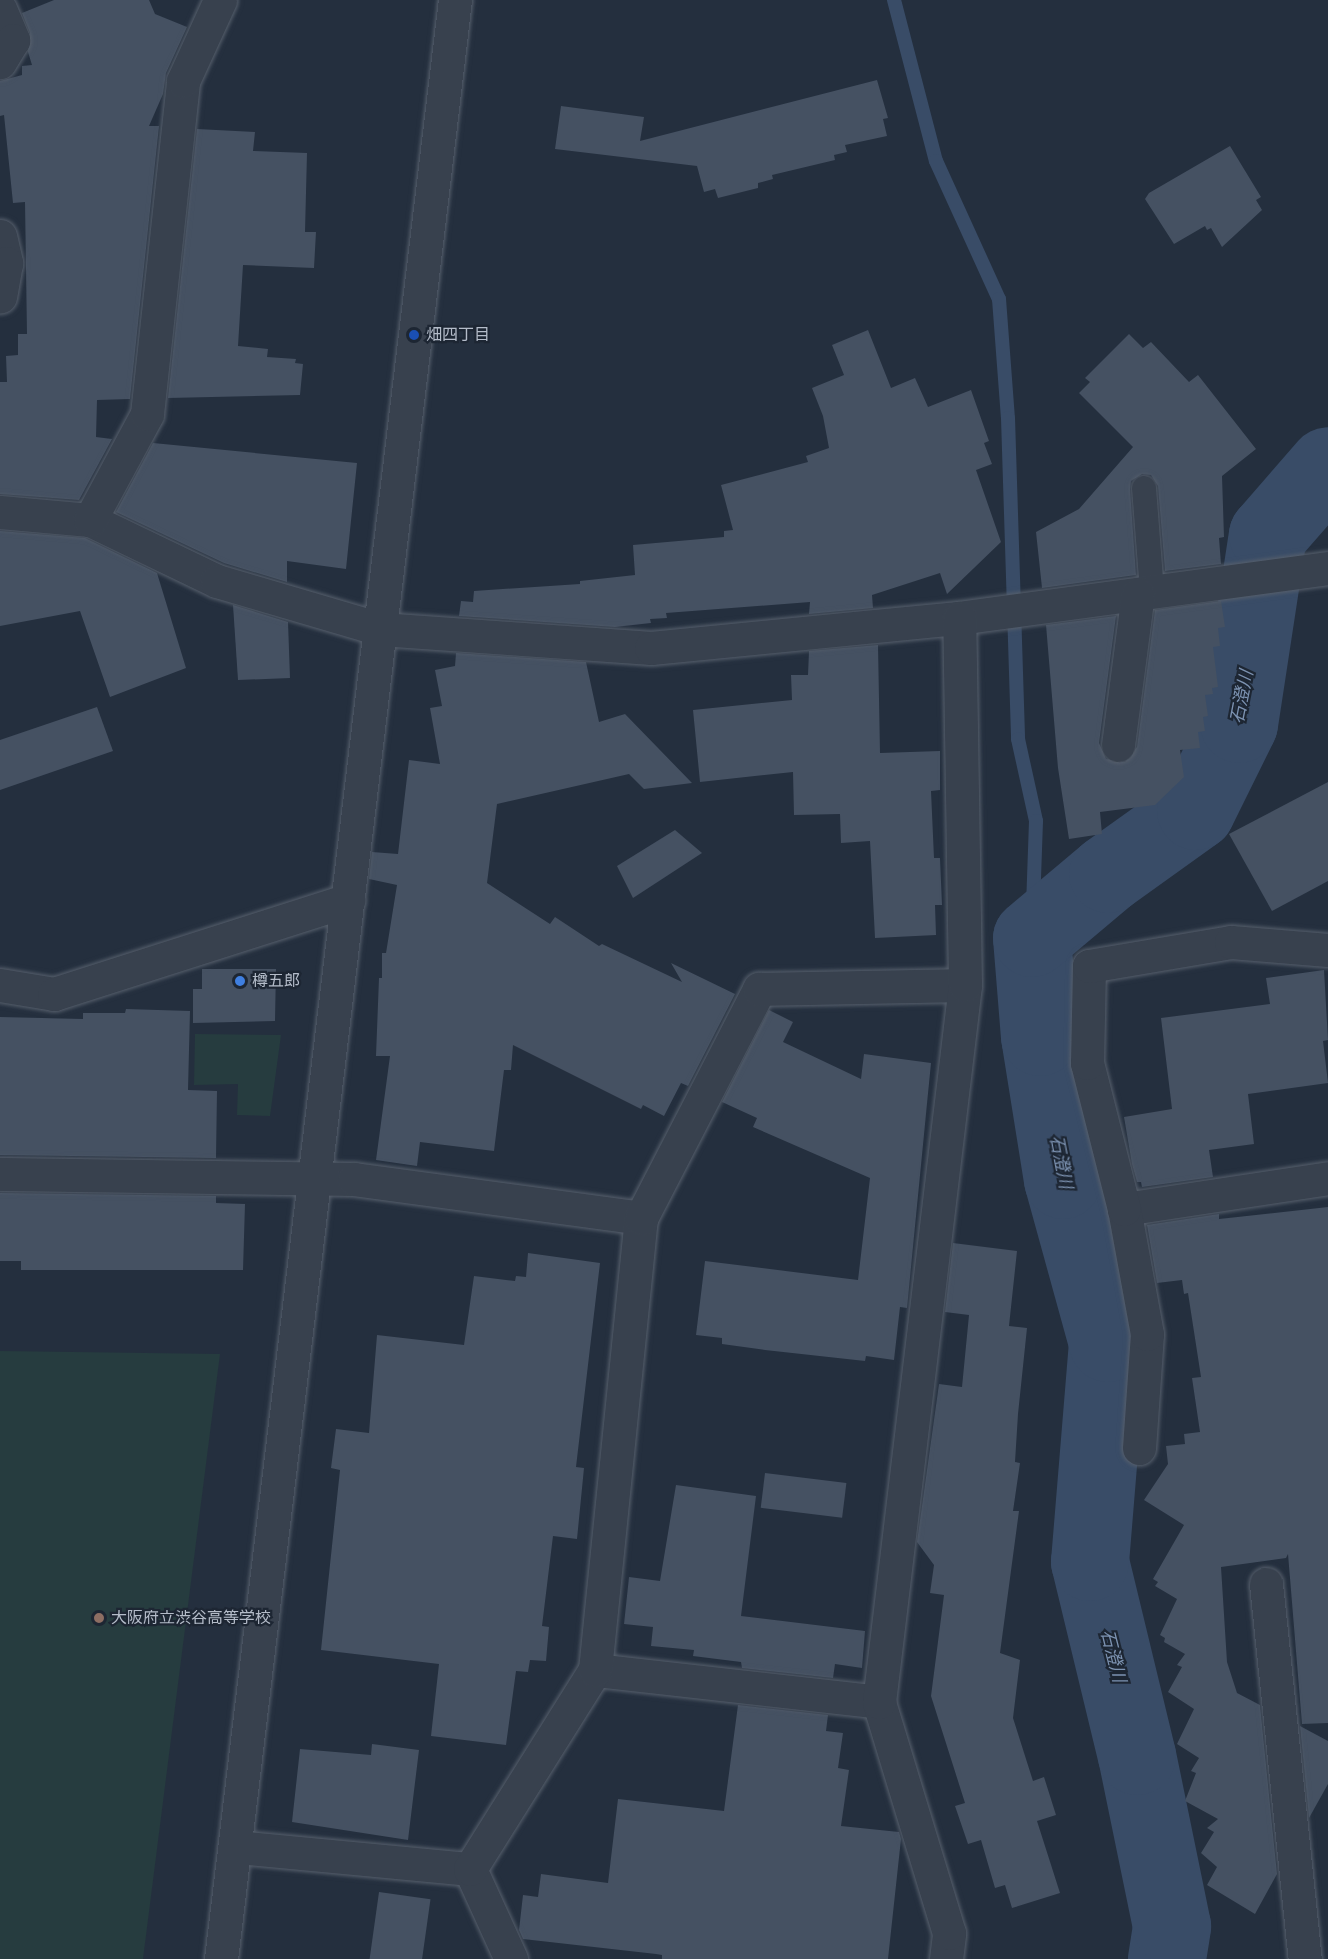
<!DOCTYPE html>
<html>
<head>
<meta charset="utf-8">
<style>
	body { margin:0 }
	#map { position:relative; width:1328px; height:1959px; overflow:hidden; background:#242f3e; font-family:Roboto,"Noto Sans JP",sans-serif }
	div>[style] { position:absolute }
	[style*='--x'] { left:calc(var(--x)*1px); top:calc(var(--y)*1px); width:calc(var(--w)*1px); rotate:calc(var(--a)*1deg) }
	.green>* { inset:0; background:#263c3f }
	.stream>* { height:14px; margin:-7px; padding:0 7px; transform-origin:7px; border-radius:7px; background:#394c67 }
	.river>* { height:78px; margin:-39px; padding:0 39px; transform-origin:39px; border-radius:39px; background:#394c67 }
	.building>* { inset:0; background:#455162; transform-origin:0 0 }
	.roads { filter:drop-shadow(0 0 2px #565f6c) drop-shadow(0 0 2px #565f6c) }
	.service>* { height:24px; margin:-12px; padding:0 12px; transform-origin:12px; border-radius:12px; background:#38414e }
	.minor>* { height:33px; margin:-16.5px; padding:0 16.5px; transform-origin:16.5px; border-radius:16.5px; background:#38414e }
	.tertiary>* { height:33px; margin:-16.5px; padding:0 16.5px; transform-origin:16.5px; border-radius:16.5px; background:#38414e }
	.dots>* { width:16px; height:16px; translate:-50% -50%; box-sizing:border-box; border:3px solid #1d2633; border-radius:50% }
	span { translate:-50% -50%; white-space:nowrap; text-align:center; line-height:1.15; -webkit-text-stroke:4.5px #1d2633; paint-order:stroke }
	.poi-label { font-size:16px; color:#b4bcc9 }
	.left { translate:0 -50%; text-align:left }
	.water-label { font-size:18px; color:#7c92b1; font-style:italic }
</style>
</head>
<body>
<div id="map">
	<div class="green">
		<div style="clip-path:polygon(195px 1034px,281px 1035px,270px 1116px,237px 1115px,238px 1084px,194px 1085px)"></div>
		<div style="clip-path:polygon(0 1351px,220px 1354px,143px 1959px,0 1959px)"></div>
	</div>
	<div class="stream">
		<div style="--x:894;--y:0;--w:166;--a:75.4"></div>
		<div style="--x:936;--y:161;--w:152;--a:65.5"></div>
		<div style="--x:999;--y:299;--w:119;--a:85.7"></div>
		<div style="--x:1008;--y:418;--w:321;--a:88.2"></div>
		<div style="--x:1018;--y:739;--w:84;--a:77.6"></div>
		<div style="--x:1036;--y:821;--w:117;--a:92"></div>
	</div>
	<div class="river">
		<div style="--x:1167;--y:1959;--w:33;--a:-81"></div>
		<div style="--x:1172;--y:1926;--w:174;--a:-101.6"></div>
		<div style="--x:1137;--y:1756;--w:200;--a:-103.6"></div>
		<div style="--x:1090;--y:1562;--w:220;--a:-85.3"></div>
		<div style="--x:1108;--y:1343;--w:169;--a:-105.4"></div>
		<div style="--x:1063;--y:1180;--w:145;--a:-99.1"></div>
		<div style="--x:1040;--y:1037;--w:99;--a:-94.6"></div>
		<div style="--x:1032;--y:938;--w:99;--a:-40.1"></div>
		<div style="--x:1108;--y:874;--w:108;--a:-35.6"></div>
		<div style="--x:1196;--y:811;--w:97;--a:-63.7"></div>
		<div style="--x:1239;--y:724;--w:191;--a:-81.3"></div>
		<div style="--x:1268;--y:535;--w:91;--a:-49"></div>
	</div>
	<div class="building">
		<div style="clip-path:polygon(54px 0,149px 0,155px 14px,187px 27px,166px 73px,163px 94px,149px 126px,159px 126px,130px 399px,97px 400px,96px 437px,112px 439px,79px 500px,0 494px,0 382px,7px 382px,6px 356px,18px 355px,18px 334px,27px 334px,25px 202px,13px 203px,4px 115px,0 116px,0 81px,22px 75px,22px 66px,32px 65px,28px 52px,30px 33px,22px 13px)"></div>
		<div style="clip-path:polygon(877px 80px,888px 118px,883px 119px,887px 136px,845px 145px,847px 152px,834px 155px,835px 160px,772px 175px,773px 179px,758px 183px,758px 188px,718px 198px,715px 189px,704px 192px,697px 166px,555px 149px,561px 106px,644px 117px,640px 141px)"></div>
		<div style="clip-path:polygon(197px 129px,255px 132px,253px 151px,307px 153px,305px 232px,316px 232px,314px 268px,243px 265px,238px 346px,268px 349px,267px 357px,296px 359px,295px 363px,303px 364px,300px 395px,168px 398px)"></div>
		<div style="clip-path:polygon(1230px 146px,1261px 197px,1256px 200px,1262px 210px,1222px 247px,1211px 228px,1207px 230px,1205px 226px,1174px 244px,1145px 199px,1149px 193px)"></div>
		<div style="clip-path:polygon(868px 330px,891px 388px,915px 378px,928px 407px,971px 390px,989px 441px,984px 443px,992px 464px,976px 470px,1001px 542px,947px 594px,940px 573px,872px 595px,873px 608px,809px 614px,810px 602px,666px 613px,667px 618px,650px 619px,651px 623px,615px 627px,459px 616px,461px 601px,473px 602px,474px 591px,580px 584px,580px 581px,635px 575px,633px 545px,724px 537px,724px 531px,733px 530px,721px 485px,808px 462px,806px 456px,829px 448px,823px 416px,812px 388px,844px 375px,832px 345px)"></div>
		<div style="clip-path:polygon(1129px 334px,1143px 348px,1151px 342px,1189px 382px,1198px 375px,1256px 449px,1222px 476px,1224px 537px,1219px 538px,1221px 564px,1165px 571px,1158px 486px,1151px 475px,1142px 474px,1131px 481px,1130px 489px,1136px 575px,1042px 588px,1036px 532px,1079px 509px,1133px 447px,1079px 393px,1090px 382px,1085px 378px)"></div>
		<div style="clip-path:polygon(153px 443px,357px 463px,346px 569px,287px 561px,287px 582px,224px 563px,116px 512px)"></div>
		<div style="clip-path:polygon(0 531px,85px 538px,157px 573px,186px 668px,110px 697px,80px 611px,0 626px)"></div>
		<div style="clip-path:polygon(1221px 601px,1225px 627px,1218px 628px,1220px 646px,1213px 647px,1218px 687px,1212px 688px,1213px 694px,1205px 695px,1208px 716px,1203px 717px,1205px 731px,1198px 732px,1200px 748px,1180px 750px,1184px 777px,1155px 805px,1100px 812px,1102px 834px,1069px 839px,1058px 768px,1046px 625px,1116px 616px,1099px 743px,1106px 759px,1125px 762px,1137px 747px,1155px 610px)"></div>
		<div style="clip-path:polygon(233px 605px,288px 622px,290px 678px,238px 680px)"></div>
		<div style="clip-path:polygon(878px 645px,880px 753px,940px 751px,940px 790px,931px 791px,934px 858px,940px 858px,942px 905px,935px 905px,936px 935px,875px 938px,870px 841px,841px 843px,840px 814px,794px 815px,793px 772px,700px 782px,693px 710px,792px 700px,791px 675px,808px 675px,809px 651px)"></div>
		<div style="clip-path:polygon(456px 653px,586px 662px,599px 722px,625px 714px,692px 783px,644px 789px,629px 774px,497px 804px,487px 883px,550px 924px,555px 917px,599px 946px,602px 944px,682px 982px,671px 963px,735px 994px,688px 1086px,681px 1083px,664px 1116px,643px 1105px,641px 1109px,513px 1045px,511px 1070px,504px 1070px,494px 1151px,420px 1142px,417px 1166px,376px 1160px,390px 1056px,376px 1056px,379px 978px,382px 978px,382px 953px,386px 953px,397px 885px,369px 879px,372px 852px,398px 854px,409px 760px,440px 764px,430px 708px,442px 706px,435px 670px,455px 666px)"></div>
		<div style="clip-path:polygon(97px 707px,113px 751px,0 790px,0 740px)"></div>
		<div style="clip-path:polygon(1328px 782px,1328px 881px,1272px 911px,1229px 834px)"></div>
		<div style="clip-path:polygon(675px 830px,702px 853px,633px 898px,617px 866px)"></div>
		<div style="clip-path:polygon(202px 969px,276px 969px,275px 1021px,193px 1023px,193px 989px,202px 989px)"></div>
		<div style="clip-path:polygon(1324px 970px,1328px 1040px,1323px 1041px,1328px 1083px,1248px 1094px,1254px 1144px,1209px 1150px,1213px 1177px,1142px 1187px,1141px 1182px,1137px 1182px,1132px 1164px,1124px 1117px,1172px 1109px,1161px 1018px,1270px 1004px,1266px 978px)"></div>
		<div style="clip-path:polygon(126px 1009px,190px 1011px,188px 1090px,217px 1091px,216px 1158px,0 1155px,0 1017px,83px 1019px,83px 1013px,125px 1013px)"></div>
		<div style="clip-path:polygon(769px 1010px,793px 1022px,783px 1042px,861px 1079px,864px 1054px,931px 1063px,907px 1308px,900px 1307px,894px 1360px,866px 1356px,865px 1361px,765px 1350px,722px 1344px,722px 1338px,696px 1335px,705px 1261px,858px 1280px,870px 1178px,753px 1127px,757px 1118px,722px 1102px)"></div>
		<div style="clip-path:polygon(0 1193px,216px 1196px,216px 1203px,245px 1204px,243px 1270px,21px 1270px,21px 1261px,0 1261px)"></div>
		<div style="clip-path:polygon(1328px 1207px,1328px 1723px,1302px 1724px,1288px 1554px,1286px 1558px,1221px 1567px,1227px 1662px,1237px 1693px,1260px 1705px,1277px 1874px,1255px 1914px,1207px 1885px,1217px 1867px,1201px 1853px,1214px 1832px,1207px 1828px,1218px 1819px,1185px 1801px,1196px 1773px,1191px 1771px,1199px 1758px,1177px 1744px,1194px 1709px,1168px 1692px,1182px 1667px,1177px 1665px,1185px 1654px,1164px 1642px,1165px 1638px,1160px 1635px,1177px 1599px,1155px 1586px,1158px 1582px,1153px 1579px,1184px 1525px,1144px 1500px,1168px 1464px,1166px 1446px,1185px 1444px,1184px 1434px,1200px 1432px,1192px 1378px,1201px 1377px,1188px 1293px,1184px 1294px,1182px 1280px,1157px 1283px,1147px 1225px,1219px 1214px,1219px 1219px)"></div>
		<div style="clip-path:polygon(953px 1243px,1017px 1251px,1009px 1326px,1027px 1328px,1018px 1414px,1015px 1462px,1020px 1463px,1013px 1511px,1019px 1511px,1000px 1653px,1020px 1660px,1013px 1718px,1033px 1781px,1044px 1777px,1056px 1815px,1037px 1821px,1060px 1893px,1012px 1908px,1005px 1885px,995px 1888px,981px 1840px,968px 1844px,955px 1806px,965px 1803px,931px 1696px,944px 1595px,930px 1593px,934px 1565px,917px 1542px,939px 1384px,962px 1387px,969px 1315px,945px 1312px)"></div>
		<div style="clip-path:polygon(528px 1253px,600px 1263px,576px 1467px,584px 1468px,577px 1539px,553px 1536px,542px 1626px,549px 1627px,546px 1661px,530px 1660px,528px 1672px,516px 1671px,506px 1745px,431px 1736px,439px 1664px,321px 1650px,340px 1470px,331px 1468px,336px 1429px,369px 1433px,377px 1335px,464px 1345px,474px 1276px,515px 1281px,516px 1276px,526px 1277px)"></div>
		<div style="left:765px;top:1473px;width:82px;height:35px;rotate:7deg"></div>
		<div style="clip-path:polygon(676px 1485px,756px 1496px,741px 1616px,865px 1631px,862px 1668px,835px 1664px,833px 1678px,742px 1668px,741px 1662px,693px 1656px,694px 1650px,651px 1646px,653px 1627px,624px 1624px,629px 1577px,660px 1581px)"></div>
		<div style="clip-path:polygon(738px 1705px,828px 1715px,826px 1731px,843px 1733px,838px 1768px,849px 1770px,841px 1826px,899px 1832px,901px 1839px,888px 1959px,662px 1959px,662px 1955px,656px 1954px,523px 1939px,519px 1930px,523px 1895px,538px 1897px,541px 1874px,608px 1883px,618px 1799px,724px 1811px)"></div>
		<div style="clip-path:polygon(1300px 1726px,1328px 1741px,1328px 1784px,1309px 1818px)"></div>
		<div style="clip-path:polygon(372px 1744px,419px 1750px,408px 1840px,292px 1822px,300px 1749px,371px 1755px)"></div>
		<div style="left:379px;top:1892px;width:52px;height:68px;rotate:8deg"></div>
	</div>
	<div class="roads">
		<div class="service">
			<div style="--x:1144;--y:488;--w:104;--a:85.6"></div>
		</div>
		<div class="minor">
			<div style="--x:0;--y:9;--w:34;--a:67"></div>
			<div style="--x:13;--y:40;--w:26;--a:121"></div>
			<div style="--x:0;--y:236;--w:28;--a:77"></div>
			<div style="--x:6;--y:263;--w:34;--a:100"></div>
			<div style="--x:0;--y:512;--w:90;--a:5.1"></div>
			<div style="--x:90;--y:520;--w:141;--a:25.7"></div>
			<div style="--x:217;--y:581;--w:170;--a:16.4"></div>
			<div style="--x:380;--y:629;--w:272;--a:4"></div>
			<div style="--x:651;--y:648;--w:309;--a:-5.6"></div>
			<div style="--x:959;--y:618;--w:372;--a:-7.7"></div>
			<div style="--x:90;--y:520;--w:120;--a:-61.7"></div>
			<div style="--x:147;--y:414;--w:335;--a:-83.8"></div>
			<div style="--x:183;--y:81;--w:89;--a:-65.4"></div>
			<div style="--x:1118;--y:745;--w:152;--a:-82.5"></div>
			<div style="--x:0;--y:985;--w:55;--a:9.5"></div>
			<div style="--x:54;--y:994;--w:309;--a:-17.7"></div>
			<div style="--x:0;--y:1174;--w:354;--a:0.8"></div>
			<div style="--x:354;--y:1179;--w:290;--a:7.7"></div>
			<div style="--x:1124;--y:1209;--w:206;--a:-8.6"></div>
			<div style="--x:1139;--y:1448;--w:114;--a:-86"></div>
			<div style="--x:1147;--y:1334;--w:127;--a:-100.4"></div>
			<div style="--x:1124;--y:1209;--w:151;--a:-104.2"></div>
			<div style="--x:1087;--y:1063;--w:97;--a:-88.8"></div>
			<div style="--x:1089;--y:966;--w:144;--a:-9.6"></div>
			<div style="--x:1231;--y:942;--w:97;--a:4.7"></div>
			<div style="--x:1266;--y:1584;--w:377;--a:84.1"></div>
			<div style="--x:595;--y:1670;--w:286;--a:6.4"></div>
			<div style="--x:236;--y:1847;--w:235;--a:5.4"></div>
			<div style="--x:470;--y:1869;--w:99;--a:65.5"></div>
			<div style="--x:470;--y:1869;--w:235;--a:-57.9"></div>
			<div style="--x:595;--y:1670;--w:454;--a:-84.2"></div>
			<div style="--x:641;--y:1218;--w:258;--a:-62.7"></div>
			<div style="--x:759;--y:989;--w:206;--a:-1.1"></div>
			<div style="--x:946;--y:1959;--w:26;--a:-83"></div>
			<div style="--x:949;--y:1933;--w:241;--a:-106.9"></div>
			<div style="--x:879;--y:1702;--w:722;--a:-83.16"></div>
			<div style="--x:965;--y:985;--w:367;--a:-90.9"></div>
		</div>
		<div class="tertiary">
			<div style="--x:221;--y:1959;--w:1973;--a:-83.19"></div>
		</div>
	</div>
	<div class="dots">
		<div style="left:414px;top:335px;background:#1a4fb4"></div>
		<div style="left:240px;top:981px;background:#3f7fe0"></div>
		<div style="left:99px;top:1618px;background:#8d6e63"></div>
	</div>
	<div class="poi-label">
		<span class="left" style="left:426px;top:335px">畑四丁目</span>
		<span class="left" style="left:252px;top:981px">樽五郎</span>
		<span class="left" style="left:111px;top:1618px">大阪府立渋谷高等学校</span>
	</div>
	<div class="water-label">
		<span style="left:1242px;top:697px;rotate:-79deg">石澄川</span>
		<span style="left:1061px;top:1162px;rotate:79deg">石澄川</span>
		<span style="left:1113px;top:1656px;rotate:76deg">石澄川</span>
	</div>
</div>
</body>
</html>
